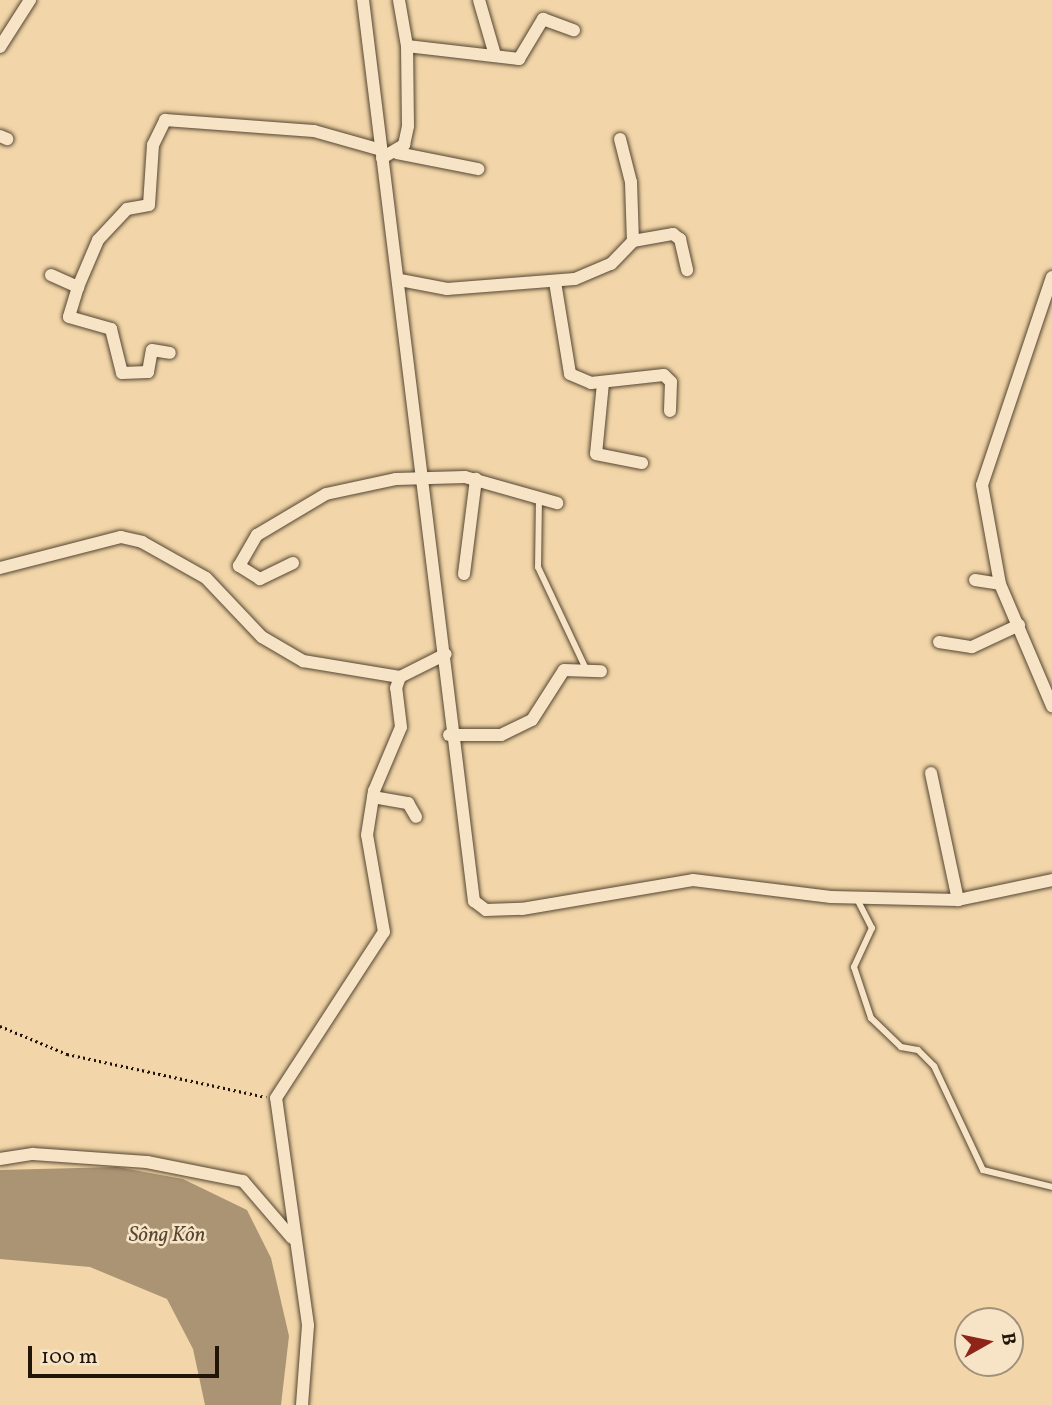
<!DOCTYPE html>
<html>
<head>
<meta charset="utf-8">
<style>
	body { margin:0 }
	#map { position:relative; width:1052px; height:1405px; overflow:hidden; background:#f2d6a9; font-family:Vollkorn,serif }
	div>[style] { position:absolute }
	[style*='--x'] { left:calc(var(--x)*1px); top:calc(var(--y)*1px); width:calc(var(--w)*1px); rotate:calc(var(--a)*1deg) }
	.water>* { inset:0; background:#ab9473 }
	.path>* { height:2.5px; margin-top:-1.25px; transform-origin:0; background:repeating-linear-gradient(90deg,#211509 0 2px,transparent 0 5.5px) }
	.roads { filter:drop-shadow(0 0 2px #554531) drop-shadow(0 0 2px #554531) }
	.lane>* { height:6px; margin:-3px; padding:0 3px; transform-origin:3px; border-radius:3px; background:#f7e4c7 }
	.street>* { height:12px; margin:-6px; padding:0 6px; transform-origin:6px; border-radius:6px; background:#f7e4c7 }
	span { translate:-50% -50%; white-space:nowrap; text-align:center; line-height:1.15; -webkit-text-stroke:5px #f7e4c7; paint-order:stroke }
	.water-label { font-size:21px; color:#584833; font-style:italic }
	.north { position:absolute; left:954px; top:1307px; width:70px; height:70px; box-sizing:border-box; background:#f7e4c7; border:2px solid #a1917b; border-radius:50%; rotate:81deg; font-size:19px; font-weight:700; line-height:28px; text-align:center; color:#211509 }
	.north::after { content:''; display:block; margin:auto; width:24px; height:32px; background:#8f2418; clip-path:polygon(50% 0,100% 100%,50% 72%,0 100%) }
	.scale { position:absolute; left:28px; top:1346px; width:191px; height:32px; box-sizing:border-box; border:4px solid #211509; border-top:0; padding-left:9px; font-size:21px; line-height:24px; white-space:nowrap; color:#211509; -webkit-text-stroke:5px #f7e4c7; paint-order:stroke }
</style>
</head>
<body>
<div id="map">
	<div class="water">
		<div style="clip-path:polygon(117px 1167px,183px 1179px,247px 1210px,271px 1258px,289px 1336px,281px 1405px,205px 1405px,193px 1349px,167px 1299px,90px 1267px,0 1259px,0 1170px)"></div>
	</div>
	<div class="path">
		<div style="--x:0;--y:1026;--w:73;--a:22.7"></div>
		<div style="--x:67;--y:1054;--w:204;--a:12.2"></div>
	</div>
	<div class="roads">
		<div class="lane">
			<div style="--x:539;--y:497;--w:70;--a:90.8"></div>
			<div style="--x:538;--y:567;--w:110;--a:64.8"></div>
			<div style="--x:856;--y:897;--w:35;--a:63"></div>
			<div style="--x:872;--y:928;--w:43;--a:114.8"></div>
			<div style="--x:854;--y:967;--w:54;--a:71.6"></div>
			<div style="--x:871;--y:1018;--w:42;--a:44"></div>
			<div style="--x:901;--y:1047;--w:17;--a:10"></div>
			<div style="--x:918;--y:1050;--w:23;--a:45"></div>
			<div style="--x:934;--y:1066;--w:115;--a:64.8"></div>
			<div style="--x:983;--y:1170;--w:71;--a:13.8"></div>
		</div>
		<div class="street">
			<div style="--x:363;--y:0;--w:908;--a:82.98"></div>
			<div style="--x:474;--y:901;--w:15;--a:37"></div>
			<div style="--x:486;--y:910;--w:36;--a:-2"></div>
			<div style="--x:522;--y:909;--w:173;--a:-9.6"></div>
			<div style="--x:693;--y:880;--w:139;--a:7"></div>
			<div style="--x:831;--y:897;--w:127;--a:1.4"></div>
			<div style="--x:958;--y:900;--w:96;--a:-12"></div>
			<div style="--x:479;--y:0;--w:57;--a:73.8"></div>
			<div style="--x:407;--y:46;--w:113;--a:6.6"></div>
			<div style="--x:519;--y:59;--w:47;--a:-59"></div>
			<div style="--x:543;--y:19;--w:33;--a:20"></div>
			<div style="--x:0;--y:47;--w:56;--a:-57.4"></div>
			<div style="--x:0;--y:136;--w:8;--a:23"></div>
			<div style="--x:620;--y:139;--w:44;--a:75.7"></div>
			<div style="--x:631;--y:182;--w:59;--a:88.1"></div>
			<div style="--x:397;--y:153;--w:83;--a:11.2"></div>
			<div style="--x:382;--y:158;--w:26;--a:-31"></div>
			<div style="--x:404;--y:145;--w:19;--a:-78"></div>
			<div style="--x:408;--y:126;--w:80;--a:-90.7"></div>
			<div style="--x:407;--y:46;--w:47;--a:-99.9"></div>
			<div style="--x:51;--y:275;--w:30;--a:24"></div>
			<div style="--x:78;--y:287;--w:51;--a:-66.9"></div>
			<div style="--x:98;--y:240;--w:42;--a:-46.9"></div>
			<div style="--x:127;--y:209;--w:22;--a:-10"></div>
			<div style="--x:149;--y:205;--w:60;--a:-86.2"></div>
			<div style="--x:153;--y:145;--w:28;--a:-64"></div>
			<div style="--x:165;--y:120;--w:149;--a:4.2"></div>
			<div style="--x:314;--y:131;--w:70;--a:15.8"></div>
			<div style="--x:1052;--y:277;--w:219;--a:108.6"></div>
			<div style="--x:982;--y:485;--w:101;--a:79.7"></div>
			<div style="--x:1000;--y:584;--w:133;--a:66.9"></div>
			<div style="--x:400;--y:280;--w:48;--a:10.8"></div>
			<div style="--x:447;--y:289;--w:128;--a:-4.5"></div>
			<div style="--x:575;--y:279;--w:39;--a:-23"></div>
			<div style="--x:611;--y:264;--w:32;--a:-46"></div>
			<div style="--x:633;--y:241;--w:41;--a:-9.9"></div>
			<div style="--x:673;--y:234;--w:9;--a:36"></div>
			<div style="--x:680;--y:239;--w:32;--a:77"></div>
			<div style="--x:555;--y:282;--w:93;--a:80.7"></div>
			<div style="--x:570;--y:374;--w:23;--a:23"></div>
			<div style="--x:591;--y:383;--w:73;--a:-6.3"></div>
			<div style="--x:664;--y:375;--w:10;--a:45"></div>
			<div style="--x:671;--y:382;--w:29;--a:92"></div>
			<div style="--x:78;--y:287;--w:31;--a:107"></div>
			<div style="--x:69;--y:317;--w:44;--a:15.9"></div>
			<div style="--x:111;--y:329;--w:45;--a:76"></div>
			<div style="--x:122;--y:373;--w:26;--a:-2"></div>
			<div style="--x:148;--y:372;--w:22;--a:-80"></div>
			<div style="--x:152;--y:350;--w:18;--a:9"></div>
			<div style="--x:603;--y:383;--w:71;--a:95.6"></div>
			<div style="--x:596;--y:454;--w:47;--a:11.1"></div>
			<div style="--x:293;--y:563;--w:37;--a:154"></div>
			<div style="--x:260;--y:579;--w:25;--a:-148"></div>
			<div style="--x:239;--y:566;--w:36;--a:-60"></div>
			<div style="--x:257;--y:535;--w:80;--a:-30.7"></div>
			<div style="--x:326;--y:494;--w:72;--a:-12.1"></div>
			<div style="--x:396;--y:479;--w:69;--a:-1.7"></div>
			<div style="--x:465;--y:477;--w:96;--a:15.8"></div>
			<div style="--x:0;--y:568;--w:125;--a:-14.4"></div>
			<div style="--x:121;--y:537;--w:22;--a:13"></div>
			<div style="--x:142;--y:542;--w:73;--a:29.4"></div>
			<div style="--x:206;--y:578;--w:81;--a:46.5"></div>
			<div style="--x:262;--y:637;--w:48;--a:30.3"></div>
			<div style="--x:303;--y:661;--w:98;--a:9.4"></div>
			<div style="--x:464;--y:574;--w:96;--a:-82.8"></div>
			<div style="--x:975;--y:580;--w:25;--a:9"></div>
			<div style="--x:939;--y:642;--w:33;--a:9"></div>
			<div style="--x:972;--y:647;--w:52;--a:-25.1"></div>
			<div style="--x:449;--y:735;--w:52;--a:0"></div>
			<div style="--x:501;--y:735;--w:34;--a:-26"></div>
			<div style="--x:532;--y:720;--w:59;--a:-57.4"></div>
			<div style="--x:564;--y:670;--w:37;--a:2"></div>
			<div style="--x:931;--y:773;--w:130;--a:78"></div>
			<div style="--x:373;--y:797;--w:36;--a:10"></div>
			<div style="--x:408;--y:803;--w:16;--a:60"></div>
			<div style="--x:0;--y:1159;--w:33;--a:-9"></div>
			<div style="--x:33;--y:1154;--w:114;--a:4"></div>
			<div style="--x:147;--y:1162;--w:98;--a:11.2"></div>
			<div style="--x:243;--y:1181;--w:75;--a:49.3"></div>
			<div style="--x:302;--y:1405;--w:80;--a:-85.7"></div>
			<div style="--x:308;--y:1325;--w:229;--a:-98"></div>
			<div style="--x:276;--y:1098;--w:198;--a:-57"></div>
			<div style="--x:384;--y:932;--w:98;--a:-99.9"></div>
			<div style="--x:367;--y:835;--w:45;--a:-81"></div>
			<div style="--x:374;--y:791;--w:69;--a:-67.1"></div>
			<div style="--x:401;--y:727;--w:39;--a:-97"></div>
			<div style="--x:396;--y:688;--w:12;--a:-70"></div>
			<div style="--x:400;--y:677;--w:51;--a:-26.6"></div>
		</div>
	</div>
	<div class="water-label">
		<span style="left:167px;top:1236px">Sông Kôn</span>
	</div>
	<div class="north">B</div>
	<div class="scale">100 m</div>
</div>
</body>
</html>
